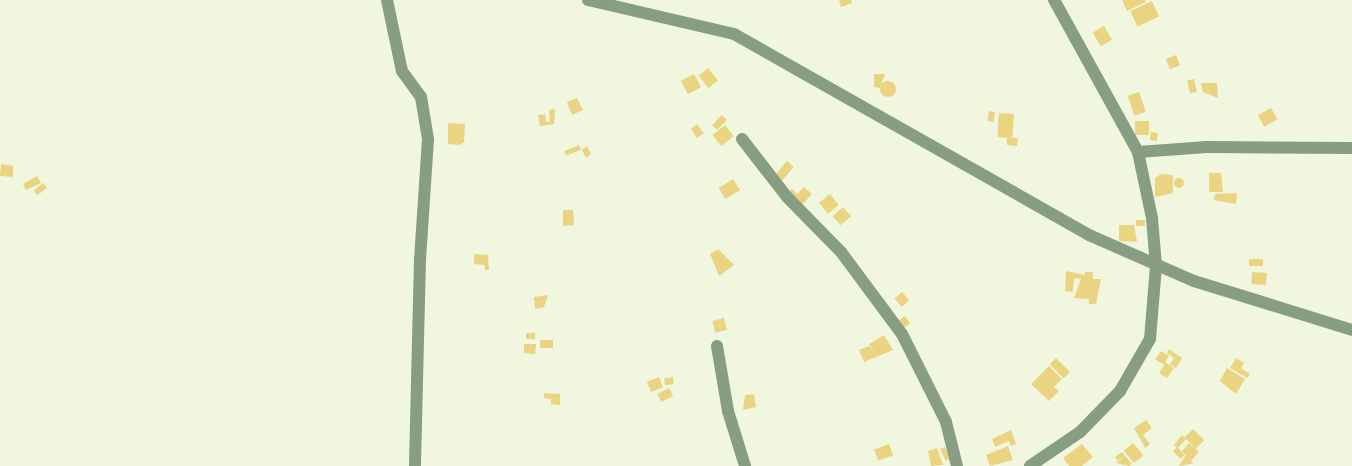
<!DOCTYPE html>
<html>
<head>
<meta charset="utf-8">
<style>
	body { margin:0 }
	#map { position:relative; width:1352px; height:466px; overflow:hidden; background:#f1f6df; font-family:"Roboto Serif",serif }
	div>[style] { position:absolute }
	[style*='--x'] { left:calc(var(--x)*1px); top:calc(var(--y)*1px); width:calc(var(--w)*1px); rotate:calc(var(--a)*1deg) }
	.building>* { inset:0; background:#ead482; transform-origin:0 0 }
	.round { border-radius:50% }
	.minor>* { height:12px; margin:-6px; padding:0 6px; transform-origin:6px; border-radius:6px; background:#879e83 }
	span { translate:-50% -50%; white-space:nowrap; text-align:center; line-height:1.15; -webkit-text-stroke:4px #f1f6df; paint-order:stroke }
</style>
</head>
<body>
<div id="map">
	<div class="building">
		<div style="clip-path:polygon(839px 0,851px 0,852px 3px,841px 7px)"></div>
		<div style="clip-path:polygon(1122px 0,1145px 0,1146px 2px,1127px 11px)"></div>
		<div style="left:1152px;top:1px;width:17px;height:24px;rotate:65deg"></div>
		<div style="left:1104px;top:26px;width:16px;height:13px;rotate:60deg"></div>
		<div style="left:1176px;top:55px;width:11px;height:11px;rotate:68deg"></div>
		<div style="left:708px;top:68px;width:16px;height:12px;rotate:52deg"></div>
		<div style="left:694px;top:74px;width:15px;height:15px;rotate:62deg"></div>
		<div style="clip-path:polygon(874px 74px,885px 74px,880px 88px,874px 87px)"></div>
		<div style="left:1194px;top:79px;width:13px;height:7px;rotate:77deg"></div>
		<div class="round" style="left:880px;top:81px;width:16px;height:16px"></div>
		<div style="clip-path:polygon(1201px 83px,1217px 83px,1218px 98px,1203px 92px)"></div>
		<div style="left:1139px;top:92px;width:21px;height:12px;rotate:71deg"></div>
		<div style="clip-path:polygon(577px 98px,583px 110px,572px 115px,567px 102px)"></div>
		<div style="left:1271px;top:108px;width:13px;height:15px;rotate:61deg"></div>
		<div style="clip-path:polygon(555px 109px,554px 124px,540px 126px,538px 115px,545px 114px,546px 122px,550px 121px,549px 110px)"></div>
		<div style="left:989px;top:111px;width:6px;height:10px;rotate:9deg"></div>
		<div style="left:999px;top:113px;width:15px;height:24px;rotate:4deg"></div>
		<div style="left:722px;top:115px;width:7px;height:14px;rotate:45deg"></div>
		<div style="left:1135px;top:121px;width:14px;height:14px"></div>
		<div style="clip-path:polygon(448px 123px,465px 124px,464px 142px,460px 145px,448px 144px)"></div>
		<div style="clip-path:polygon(697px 124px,704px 133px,697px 138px,691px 129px)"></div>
		<div style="left:725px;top:125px;width:14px;height:16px;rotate:51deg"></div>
		<div style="left:1151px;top:132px;width:7px;height:8px;rotate:8deg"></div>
		<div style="clip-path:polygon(1007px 138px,1018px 138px,1017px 146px,1007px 145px)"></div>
		<div style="left:579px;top:145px;width:5px;height:16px;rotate:68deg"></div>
		<div style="clip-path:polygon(587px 146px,591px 154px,586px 158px,582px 150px)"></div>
		<div style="left:787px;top:161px;width:9px;height:20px;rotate:41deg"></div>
		<div style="clip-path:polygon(1px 164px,13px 166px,13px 177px,0 176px)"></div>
		<div style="clip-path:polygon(1209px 173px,1221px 173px,1223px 192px,1209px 192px)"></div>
		<div style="clip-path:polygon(1161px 174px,1173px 175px,1173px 193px,1155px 197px,1155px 178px)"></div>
		<div style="clip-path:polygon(37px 176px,41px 183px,26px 190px,23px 184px)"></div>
		<div class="round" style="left:1174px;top:178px;width:10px;height:10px"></div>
		<div style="left:733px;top:179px;width:13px;height:17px;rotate:58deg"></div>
		<div style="left:43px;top:183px;width:6px;height:12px;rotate:51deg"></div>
		<div style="clip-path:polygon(804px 187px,812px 194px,801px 206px,787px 194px,792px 189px,797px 194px)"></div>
		<div style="clip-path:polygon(1237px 193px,1236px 204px,1214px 200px,1215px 194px)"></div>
		<div style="left:830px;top:194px;width:14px;height:14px;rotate:51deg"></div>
		<div style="left:843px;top:207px;width:12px;height:14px;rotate:48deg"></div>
		<div style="clip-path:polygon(563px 210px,573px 210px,574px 225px,563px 226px)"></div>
		<div style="left:1136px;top:220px;width:9px;height:6px"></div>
		<div style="clip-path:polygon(1119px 225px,1134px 225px,1137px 242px,1119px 241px)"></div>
		<div style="clip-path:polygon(718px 249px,734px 265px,719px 276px,710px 254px)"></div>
		<div style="clip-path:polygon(474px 254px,488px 255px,489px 270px,485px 270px,485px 265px,474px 264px)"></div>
		<div style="left:1249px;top:259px;width:14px;height:7px"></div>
		<div style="clip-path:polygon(1066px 271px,1085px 275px,1085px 272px,1093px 272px,1093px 279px,1101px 279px,1096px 304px,1089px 304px,1089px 299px,1074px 298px,1081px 279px,1074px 278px,1073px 292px,1065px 291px)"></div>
		<div style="left:1252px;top:272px;width:15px;height:12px;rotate:4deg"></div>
		<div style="left:902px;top:292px;width:11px;height:10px;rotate:49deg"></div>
		<div style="clip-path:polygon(548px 295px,544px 307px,535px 309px,534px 297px)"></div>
		<div style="left:905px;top:316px;width:9px;height:14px;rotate:54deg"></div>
		<div style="left:724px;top:318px;width:12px;height:12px;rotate:76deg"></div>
		<div style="left:526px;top:333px;width:9px;height:6px"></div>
		<div style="clip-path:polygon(884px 335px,893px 350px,864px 362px,859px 350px,869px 346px,875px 354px,869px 344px)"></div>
		<div style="left:540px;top:340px;width:13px;height:8px"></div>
		<div style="clip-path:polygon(524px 344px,536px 344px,535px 354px,524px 353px)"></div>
		<div style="clip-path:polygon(1169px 349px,1182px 358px,1176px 368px,1170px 364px,1174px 358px,1167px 353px)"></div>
		<div style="clip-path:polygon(1161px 351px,1169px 356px,1165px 362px,1174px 368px,1167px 378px,1159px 373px,1164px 365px,1155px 359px)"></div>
		<div style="left:1056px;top:358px;width:20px;height:9px;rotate:45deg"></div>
		<div style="clip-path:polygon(1236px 358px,1244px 363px,1241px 368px,1250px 374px,1247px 378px,1230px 368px)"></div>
		<div style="clip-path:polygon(1049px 366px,1062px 379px,1054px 387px,1059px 391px,1049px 401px,1031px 384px)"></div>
		<div style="clip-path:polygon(1227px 368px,1245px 379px,1236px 394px,1220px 381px)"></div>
		<div style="left:659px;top:377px;width:11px;height:13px;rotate:68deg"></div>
		<div style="left:673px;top:377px;width:7px;height:9px;rotate:82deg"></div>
		<div style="left:669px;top:388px;width:9px;height:13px;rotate:63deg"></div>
		<div style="clip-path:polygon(544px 393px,560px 394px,560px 405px,551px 404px,551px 399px,544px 398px)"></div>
		<div style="clip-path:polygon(754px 394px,756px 407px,743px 410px,745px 395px)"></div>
		<div style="clip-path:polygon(1146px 420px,1152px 428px,1143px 435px,1150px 444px,1145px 448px,1134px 428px)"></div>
		<div style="left:1193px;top:429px;width:16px;height:12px;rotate:45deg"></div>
		<div style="clip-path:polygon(1011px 430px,1016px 444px,1011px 446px,1009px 441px,995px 447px,992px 439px)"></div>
		<div style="clip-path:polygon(1182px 435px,1186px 439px,1178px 448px,1174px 445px)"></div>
		<div style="left:1133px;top:443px;width:16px;height:12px;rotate:50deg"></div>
		<div style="clip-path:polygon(1189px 443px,1199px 452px,1191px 461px,1194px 463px,1179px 466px,1186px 455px,1182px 451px)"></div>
		<div style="left:889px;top:444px;width:12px;height:16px;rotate:70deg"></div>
		<div style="clip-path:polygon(1082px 444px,1093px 457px,1082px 466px,1069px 466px,1063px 458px)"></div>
		<div style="clip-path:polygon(1008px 446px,1013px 460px,990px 466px,986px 455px)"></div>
		<div style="left:945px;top:447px;width:13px;height:5px;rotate:67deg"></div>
		<div style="left:1177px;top:447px;width:11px;height:6px;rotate:45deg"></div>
		<div style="clip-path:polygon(937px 448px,943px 465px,931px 466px,928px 451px)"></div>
		<div style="clip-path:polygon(1122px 452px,1132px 464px,1129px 466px,1116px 463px,1124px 457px,1117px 461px,1115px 457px)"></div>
	</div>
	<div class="minor">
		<div style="--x:387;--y:0;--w:73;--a:78.1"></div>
		<div style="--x:402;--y:71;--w:32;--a:54"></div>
		<div style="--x:421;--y:97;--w:43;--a:80.5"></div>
		<div style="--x:428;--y:139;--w:120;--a:93.8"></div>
		<div style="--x:420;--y:259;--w:207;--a:91.4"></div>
		<div style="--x:588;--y:0;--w:150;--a:13.1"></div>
		<div style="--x:734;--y:34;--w:408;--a:29.5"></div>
		<div style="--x:1089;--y:235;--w:115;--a:23.7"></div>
		<div style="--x:1194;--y:281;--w:165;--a:17.2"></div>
		<div style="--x:742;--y:139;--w:73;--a:52.2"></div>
		<div style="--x:787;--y:197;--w:77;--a:45.5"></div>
		<div style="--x:841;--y:252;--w:102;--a:53.4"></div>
		<div style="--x:902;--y:334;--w:98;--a:63.4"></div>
		<div style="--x:946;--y:422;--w:45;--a:76"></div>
		<div style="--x:1138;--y:152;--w:69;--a:-4.1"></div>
		<div style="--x:1207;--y:147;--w:145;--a:0.4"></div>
		<div style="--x:717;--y:346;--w:66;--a:80.4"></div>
		<div style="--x:728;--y:411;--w:58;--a:72.8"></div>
		<div style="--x:1030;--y:466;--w:60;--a:-34.2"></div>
		<div style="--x:1080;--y:432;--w:57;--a:-45.7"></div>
		<div style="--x:1120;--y:391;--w:60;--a:-60"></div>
		<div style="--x:1150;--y:339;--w:73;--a:-85.3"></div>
		<div style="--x:1156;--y:266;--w:48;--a:-94.8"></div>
		<div style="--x:1152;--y:218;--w:67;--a:-102"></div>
		<div style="--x:1138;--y:152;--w:174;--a:-118.9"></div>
	</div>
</div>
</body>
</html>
